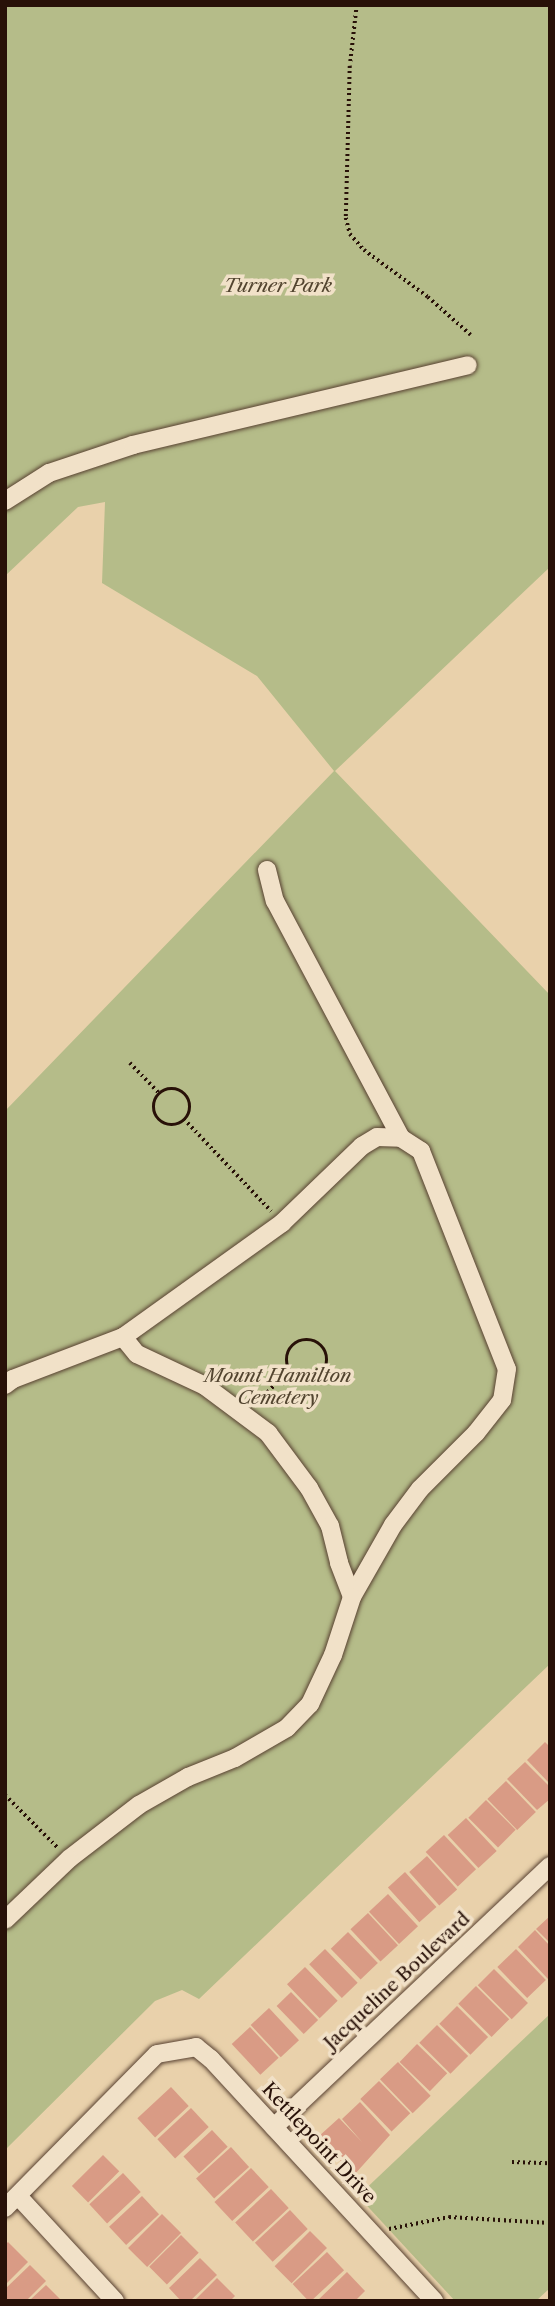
<!DOCTYPE html>
<html>
<head>
<meta charset="utf-8">
<style>
	body { margin:0 }
	#map { position:relative; width:555px; height:2306px; overflow:hidden; background:#e9d1ab; font-family:"Libre Caslon Text",serif }
	div>[style] { position:absolute }
	[style*='--x'] { left:calc(var(--x)*1px); top:calc(var(--y)*1px); width:calc(var(--w)*1px); rotate:calc(var(--a)*1deg) }
	.green>* { inset:0; background:#b5bc89 }
	.building>* { inset:0; background:#d99b85; transform-origin:0 0 }
	.path>* { height:3.5px; margin-top:-1.75px; transform-origin:0; background:repeating-linear-gradient(90deg,#281108 0 2px,transparent 0 5.5px) }
	.path>.ring { margin:-1.75px; padding:0; box-sizing:content-box; background:none; border:3.5px solid #281108; border-radius:50% }
	.roads { filter:drop-shadow(0 0 2px #584131) drop-shadow(0 0 2px #584131) }
	.minor>* { height:18px; margin:-9px; padding:0 9px; transform-origin:9px; border-radius:9px; background:#f1e1c8 }
	span { translate:-50% -50%; white-space:nowrap; text-align:center; line-height:1.15; -webkit-text-stroke:7px #f1e1c8; paint-order:stroke }
	.park-label { font-size:19px; color:#52442f; font-style:italic }
	.street-label { font-size:19px; color:#281108 }
	.frame { position:absolute; inset:0; border:7px solid #281108; pointer-events:none }
</style>
</head>
<body>
<div id="map">
	<div class="green">
		<div style="clip-path:polygon(5px 5px,550px 5px,550px 567px,335px 771px,550px 995px,550px 1664px,199px 1999px,182px 1990px,155px 2001px,5px 2150px,5px 1111px,334px 771px,257px 676px,102px 583px,105px 502px,78px 507px,5px 576px)"></div>
		<div style="clip-path:polygon(550px 2014px,550px 2288px,536px 2301px,455px 2301px,358px 2196px)"></div>
	</div>
	<div class="building">
		<div style="clip-path:polygon(545px 1742px,550px 1747px,550px 1784px,527px 1760px)"></div>
		<div style="clip-path:polygon(525px 1762px,550px 1787px,550px 1799px,537px 1810px,507px 1779px)"></div>
		<div style="left:506px;top:1781px;width:43px;height:26px;rotate:46deg"></div>
		<div style="left:486px;top:1800px;width:42px;height:25px;rotate:45deg"></div>
		<div style="left:466px;top:1818px;width:45px;height:25px;rotate:47deg"></div>
		<div style="left:444px;top:1835px;width:47px;height:25px;rotate:47deg"></div>
		<div style="left:427px;top:1856px;width:45px;height:24px;rotate:48deg"></div>
		<div style="left:405px;top:1872px;width:47px;height:23px;rotate:48deg"></div>
		<div style="left:388px;top:1894px;width:44px;height:26px;rotate:47deg"></div>
		<div style="left:368px;top:1913px;width:44px;height:24px;rotate:47deg"></div>
		<div style="clip-path:polygon(550px 1916px,550px 1943px,536px 1929px)"></div>
		<div style="clip-path:polygon(535px 1930px,550px 1946px,548px 1979px,518px 1947px)"></div>
		<div style="left:348px;top:1932px;width:43px;height:24px;rotate:46deg"></div>
		<div style="left:325px;top:1949px;width:47px;height:22px;rotate:46deg"></div>
		<div style="left:516px;top:1949px;width:43px;height:26px;rotate:46deg"></div>
		<div style="left:305px;top:1967px;width:47px;height:25px;rotate:46deg"></div>
		<div style="left:494px;top:1969px;width:48px;height:23px;rotate:45deg"></div>
		<div style="left:476px;top:1986px;width:47px;height:25px;rotate:45deg"></div>
		<div style="left:291px;top:1992px;width:39px;height:20px;rotate:46deg"></div>
		<div style="left:457px;top:2006px;width:44px;height:25px;rotate:45deg"></div>
		<div style="left:269px;top:2008px;width:44px;height:25px;rotate:47deg"></div>
		<div style="left:437px;top:2025px;width:44px;height:25px;rotate:45deg"></div>
		<div style="left:250px;top:2027px;width:42px;height:25px;rotate:47deg"></div>
		<div style="left:417px;top:2044px;width:42px;height:25px;rotate:44deg"></div>
		<div style="left:398px;top:2062px;width:47px;height:25px;rotate:46deg"></div>
		<div style="left:379px;top:2081px;width:45px;height:26px;rotate:46deg"></div>
		<div style="left:171px;top:2087px;width:26px;height:46px;rotate:47deg"></div>
		<div style="clip-path:polygon(360px 2102px,390px 2135px,354px 2175px,318px 2137px,339px 2118px,362px 2142px,342px 2119px)"></div>
		<div style="left:191px;top:2108px;width:26px;height:46px;rotate:47deg"></div>
		<div style="left:212px;top:2130px;width:23px;height:39px;rotate:47deg"></div>
		<div style="left:231px;top:2147px;width:27px;height:47px;rotate:48deg"></div>
		<div style="left:103px;top:2155px;width:23px;height:44px;rotate:45deg"></div>
		<div style="left:251px;top:2168px;width:26px;height:50px;rotate:47deg"></div>
		<div style="left:123px;top:2173px;width:26px;height:46px;rotate:47deg"></div>
		<div style="left:271px;top:2189px;width:26px;height:49px;rotate:47deg"></div>
		<div style="left:142px;top:2196px;width:25px;height:45px;rotate:47deg"></div>
		<div style="left:290px;top:2210px;width:26px;height:48px;rotate:47deg"></div>
		<div style="left:162px;top:2214px;width:27px;height:48px;rotate:45deg"></div>
		<div style="left:310px;top:2231px;width:24px;height:50px;rotate:45deg"></div>
		<div style="left:181px;top:2235px;width:25px;height:45px;rotate:45deg"></div>
		<div style="clip-path:polygon(8px 2242px,28px 2262px,5px 2285px,5px 2245px)"></div>
		<div style="left:327px;top:2252px;width:25px;height:47px;rotate:47deg"></div>
		<div style="clip-path:polygon(200px 2258px,217px 2275px,190px 2301px,181px 2301px,169px 2288px)"></div>
		<div style="clip-path:polygon(30px 2265px,46px 2281px,26px 2301px,5px 2301px,5px 2289px)"></div>
		<div style="clip-path:polygon(347px 2272px,365px 2291px,355px 2301px,317px 2301px)"></div>
		<div style="clip-path:polygon(217px 2278px,235px 2296px,230px 2301px,194px 2301px)"></div>
		<div style="clip-path:polygon(46px 2285px,62px 2301px,29px 2301px)"></div>
	</div>
	<div class="path">
		<div style="--x:357;--y:5;--w:61;--a:96.5"></div>
		<div style="--x:350;--y:66;--w:152;--a:91.5"></div>
		<div style="--x:346;--y:218;--w:16;--a:76"></div>
		<div style="--x:350;--y:234;--w:21;--a:49"></div>
		<div style="--x:364;--y:250;--w:79;--a:36.3"></div>
		<div style="--x:428;--y:297;--w:57;--a:41.5"></div>
		<div style="--x:130;--y:1063;--w:43;--a:45.9"></div>
		<div class="ring" style="left:154px;top:1089px;width:32.5px;height:32.5px"></div>
		<div style="--x:184;--y:1119;--w:127;--a:46.6"></div>
		<div class="ring" style="left:287px;top:1340px;width:36.5px;height:36.5px"></div>
		<div style="--x:256;--y:1404;--w:47;--a:-45.9"></div>
		<div style="--x:5;--y:1795;--w:75;--a:45"></div>
		<div style="--x:512;--y:2162;--w:38;--a:2"></div>
		<div style="--x:389;--y:2229;--w:61;--a:-11.3"></div>
		<div style="--x:449;--y:2217;--w:101;--a:3.4"></div>
	</div>
	<div class="roads">
		<div class="minor">
			<div style="--x:5;--y:501;--w:52;--a:-32.5"></div>
			<div style="--x:49;--y:473;--w:89;--a:-18.4"></div>
			<div style="--x:133;--y:445;--w:344;--a:-13.4"></div>
			<div style="--x:267;--y:870;--w:32;--a:76"></div>
			<div style="--x:275;--y:901;--w:268;--a:62"></div>
			<div style="--x:123;--y:1337;--w:196;--a:-35.6"></div>
			<div style="--x:282;--y:1223;--w:111;--a:-43.9"></div>
			<div style="--x:362;--y:1146;--w:17;--a:-31"></div>
			<div style="--x:377;--y:1137;--w:24;--a:2"></div>
			<div style="--x:401;--y:1138;--w:24;--a:33"></div>
			<div style="--x:421;--y:1151;--w:234;--a:68.5"></div>
			<div style="--x:507;--y:1369;--w:31;--a:99"></div>
			<div style="--x:502;--y:1400;--w:42;--a:128.2"></div>
			<div style="--x:476;--y:1433;--w:79;--a:135"></div>
			<div style="--x:420;--y:1489;--w:45;--a:126.9"></div>
			<div style="--x:393;--y:1525;--w:83;--a:119.7"></div>
			<div style="--x:5;--y:1385;--w:10;--a:-37"></div>
			<div style="--x:13;--y:1379;--w:118;--a:-20.9"></div>
			<div style="--x:123;--y:1337;--w:22;--a:51"></div>
			<div style="--x:137;--y:1354;--w:75;--a:25.2"></div>
			<div style="--x:205;--y:1386;--w:79;--a:36.7"></div>
			<div style="--x:268;--y:1433;--w:69;--a:53.3"></div>
			<div style="--x:309;--y:1488;--w:43;--a:61.1"></div>
			<div style="--x:330;--y:1526;--w:38;--a:76"></div>
			<div style="--x:339;--y:1563;--w:36;--a:69"></div>
			<div style="--x:352;--y:1597;--w:61;--a:108.1"></div>
			<div style="--x:333;--y:1655;--w:54;--a:115.1"></div>
			<div style="--x:310;--y:1704;--w:33;--a:134"></div>
			<div style="--x:287;--y:1728;--w:60;--a:150"></div>
			<div style="--x:235;--y:1758;--w:51;--a:158"></div>
			<div style="--x:188;--y:1777;--w:56;--a:150.3"></div>
			<div style="--x:139;--y:1805;--w:88;--a:142.4"></div>
			<div style="--x:69;--y:1859;--w:88;--a:136.4"></div>
			<div style="--x:274;--y:2127;--w:380;--a:-43.4"></div>
			<div style="--x:18;--y:2196;--w:143;--a:47.3"></div>
			<div style="--x:5;--y:2208;--w:216;--a:-45.4"></div>
			<div style="--x:157;--y:2054;--w:40;--a:-10"></div>
			<div style="--x:196;--y:2047;--w:19;--a:39"></div>
			<div style="--x:211;--y:2059;--w:329;--a:47.3"></div>
		</div>
	</div>
	<div class="park-label">
		<span style="left:278px;top:286px">Turner Park</span>
		<span style="left:278px;top:1387px">Mount Hamilton<br>Cemetery</span>
	</div>
	<div class="street-label">
		<span style="left:397px;top:1981px;rotate:-43deg">Jacqueline Boulevard</span>
		<span style="left:319px;top:2143px;rotate:47deg">Kettlepoint Drive</span>
	</div>
	<div class="frame"></div>
</div>
</body>
</html>
